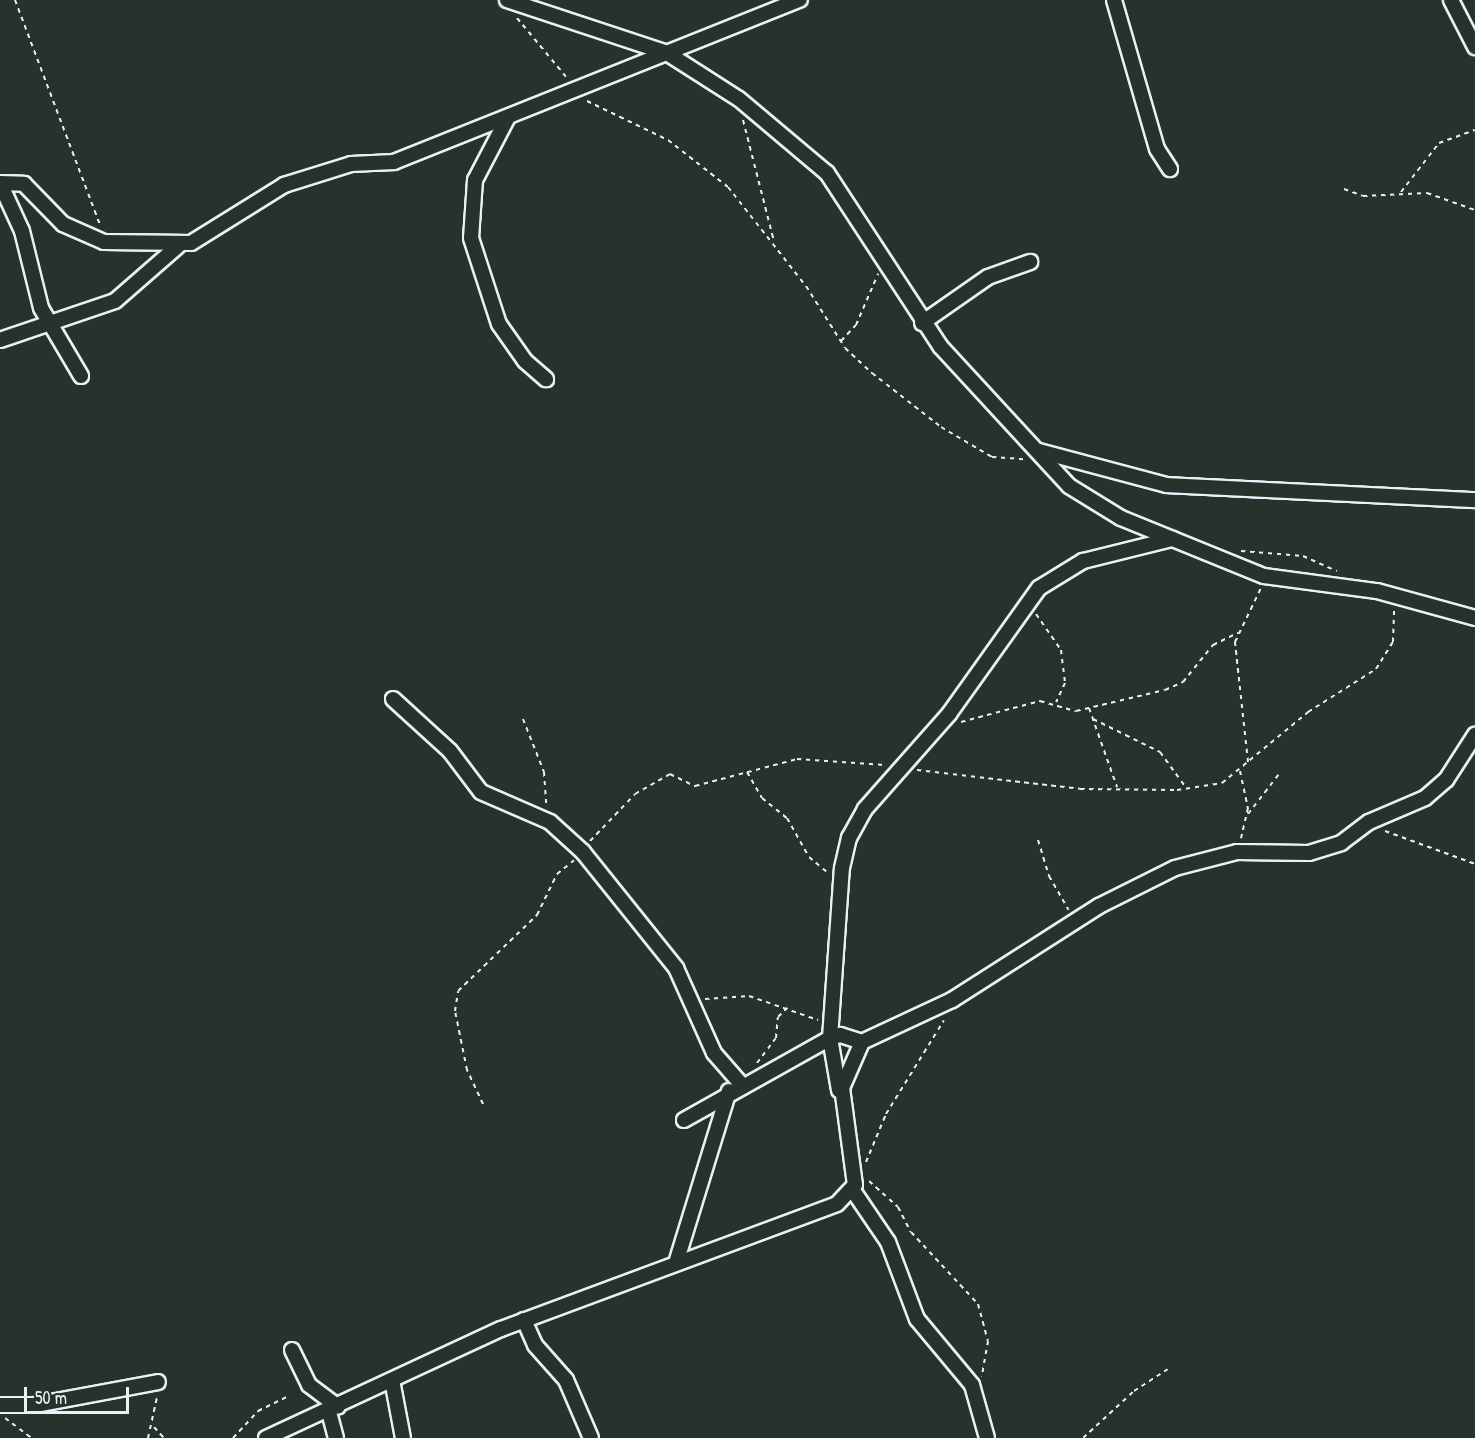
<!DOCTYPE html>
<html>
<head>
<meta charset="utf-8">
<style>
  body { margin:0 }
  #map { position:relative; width:1475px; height:1438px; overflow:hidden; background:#26332d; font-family:"Patrick Hand",sans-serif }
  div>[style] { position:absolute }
  .path>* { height:2px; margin-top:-1px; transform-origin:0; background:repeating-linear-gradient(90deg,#e8f1f8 0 4.5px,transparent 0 9px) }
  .roads { filter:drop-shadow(2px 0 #e8f1f8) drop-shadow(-2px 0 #e8f1f8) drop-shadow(0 2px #e8f1f8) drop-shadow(0 -2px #e8f1f8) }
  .minor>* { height:14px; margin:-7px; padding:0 7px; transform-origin:7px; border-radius:7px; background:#26332d }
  span { translate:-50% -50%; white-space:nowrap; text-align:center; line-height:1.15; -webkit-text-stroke:4.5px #26332d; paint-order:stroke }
  .scale { position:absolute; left:24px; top:1387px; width:105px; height:27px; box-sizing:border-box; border:3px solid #e8f1f8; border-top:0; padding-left:8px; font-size:18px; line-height:21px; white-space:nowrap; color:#e8f1f8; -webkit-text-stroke:4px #26332d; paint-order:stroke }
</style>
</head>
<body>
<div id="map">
  <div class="path">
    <i style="left:15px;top:0;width:241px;rotate:69.3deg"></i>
    <i style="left:517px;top:18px;width:78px;rotate:50.2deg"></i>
    <i style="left:587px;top:101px;width:90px;rotate:25.7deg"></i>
    <i style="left:668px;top:140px;width:76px;rotate:38.1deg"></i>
    <i style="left:728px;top:187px;width:126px;rotate:51.8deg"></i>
    <i style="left:806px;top:286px;width:73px;rotate:57.8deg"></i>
    <i style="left:845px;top:348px;width:37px;rotate:43deg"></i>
    <i style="left:872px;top:373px;width:88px;rotate:38deg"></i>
    <i style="left:941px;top:427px;width:59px;rotate:30.5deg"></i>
    <i style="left:992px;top:457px;width:32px;rotate:4deg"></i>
    <i style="left:743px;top:120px;width:126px;rotate:75.7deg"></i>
    <i style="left:1344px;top:189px;width:20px;rotate:20deg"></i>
    <i style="left:1363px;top:196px;width:64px;rotate:-2.7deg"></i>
    <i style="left:1427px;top:193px;width:51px;rotate:19.5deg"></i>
    <i style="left:1401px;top:192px;width:62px;rotate:-52.2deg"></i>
    <i style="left:1439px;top:143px;width:38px;rotate:-20deg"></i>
    <i style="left:841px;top:341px;width:22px;rotate:-47deg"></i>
    <i style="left:856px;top:325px;width:56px;rotate:-66.7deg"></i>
    <i style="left:1241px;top:551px;width:62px;rotate:4.6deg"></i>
    <i style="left:1303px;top:556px;width:37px;rotate:24deg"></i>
    <i style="left:1036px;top:614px;width:44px;rotate:55.2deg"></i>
    <i style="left:1061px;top:650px;width:33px;rotate:83deg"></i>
    <i style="left:1065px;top:683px;width:21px;rotate:115deg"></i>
    <i style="left:1089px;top:708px;width:84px;rotate:70.5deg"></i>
    <i style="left:523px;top:719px;width:57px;rotate:68.4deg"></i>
    <i style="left:544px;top:772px;width:32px;rotate:86deg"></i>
    <i style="left:1093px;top:719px;width:75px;rotate:26.2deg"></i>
    <i style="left:1160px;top:752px;width:46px;rotate:53.9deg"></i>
    <i style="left:961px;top:722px;width:82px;rotate:-14.9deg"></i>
    <i style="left:1040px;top:701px;width:37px;rotate:16deg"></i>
    <i style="left:1076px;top:711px;width:91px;rotate:-13.3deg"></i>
    <i style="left:1165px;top:690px;width:20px;rotate:-24deg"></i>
    <i style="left:1183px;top:682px;width:48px;rotate:-51deg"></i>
    <i style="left:1213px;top:645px;width:28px;rotate:-26deg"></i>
    <i style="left:1248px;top:762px;width:121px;rotate:-96.2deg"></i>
    <i style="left:1235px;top:642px;width:60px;rotate:-64.3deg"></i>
    <i style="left:917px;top:770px;width:164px;rotate:6.6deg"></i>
    <i style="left:1080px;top:789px;width:97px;rotate:0.6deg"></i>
    <i style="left:1177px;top:790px;width:46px;rotate:-8.8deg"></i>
    <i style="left:1222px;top:783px;width:112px;rotate:-39.5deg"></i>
    <i style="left:1308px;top:712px;width:80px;rotate:-32.3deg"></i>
    <i style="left:1376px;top:669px;width:32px;rotate:-58deg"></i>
    <i style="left:1393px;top:642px;width:31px;rotate:-88deg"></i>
    <i style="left:1240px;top:771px;width:38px;rotate:78deg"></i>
    <i style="left:1248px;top:808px;width:31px;rotate:103deg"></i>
    <i style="left:747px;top:772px;width:30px;rotate:60deg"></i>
    <i style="left:762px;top:798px;width:32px;rotate:39deg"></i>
    <i style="left:787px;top:818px;width:45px;rotate:60.6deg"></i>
    <i style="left:809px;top:857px;width:23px;rotate:40deg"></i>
    <i style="left:1248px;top:814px;width:51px;rotate:-52.2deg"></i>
    <i style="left:1385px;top:831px;width:96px;rotate:20.1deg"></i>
    <i style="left:1038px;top:840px;width:38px;rotate:73deg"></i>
    <i style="left:1049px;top:876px;width:39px;rotate:60deg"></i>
    <i style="left:590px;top:841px;width:65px;rotate:-46.2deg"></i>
    <i style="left:635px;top:794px;width:40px;rotate:-29.7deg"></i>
    <i style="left:670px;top:774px;width:28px;rotate:26deg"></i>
    <i style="left:695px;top:786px;width:106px;rotate:-14.8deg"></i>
    <i style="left:797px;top:759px;width:88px;rotate:3.9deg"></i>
    <i style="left:705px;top:999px;width:44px;rotate:-3.9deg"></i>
    <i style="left:749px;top:996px;width:73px;rotate:19.2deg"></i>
    <i style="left:757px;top:1063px;width:31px;rotate:-53deg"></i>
    <i style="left:776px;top:1038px;width:21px;rotate:-85deg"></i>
    <i style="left:778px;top:1017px;width:13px;rotate:-45deg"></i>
    <i style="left:483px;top:1104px;width:38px;rotate:-115deg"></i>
    <i style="left:467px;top:1070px;width:60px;rotate:-101.5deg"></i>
    <i style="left:455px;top:1011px;width:20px;rotate:-81deg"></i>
    <i style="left:458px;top:991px;width:110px;rotate:-43.9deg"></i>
    <i style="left:537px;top:915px;width:46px;rotate:-64deg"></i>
    <i style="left:557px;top:874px;width:22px;rotate:-39deg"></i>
    <i style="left:866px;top:1162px;width:52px;rotate:-67.4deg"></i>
    <i style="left:886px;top:1114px;width:110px;rotate:-58.3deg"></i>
    <i style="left:869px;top:1181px;width:39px;rotate:42deg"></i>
    <i style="left:898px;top:1207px;width:28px;rotate:63deg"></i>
    <i style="left:911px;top:1232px;width:98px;rotate:47.1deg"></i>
    <i style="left:978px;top:1304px;width:38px;rotate:75deg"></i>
    <i style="left:988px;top:1341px;width:36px;rotate:100deg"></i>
    <i style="left:5px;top:1418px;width:34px;rotate:37deg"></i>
    <i style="left:154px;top:1427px;width:15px;rotate:48deg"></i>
    <i style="left:148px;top:1438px;width:42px;rotate:-77.6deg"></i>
    <i style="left:233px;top:1438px;width:37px;rotate:-47deg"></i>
    <i style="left:258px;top:1411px;width:32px;rotate:-26deg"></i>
    <i style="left:1083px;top:1438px;width:69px;rotate:-42.7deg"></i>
    <i style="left:1134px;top:1391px;width:40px;rotate:-32.9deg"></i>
  </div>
  <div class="roads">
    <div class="minor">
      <i style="left:507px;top:0;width:169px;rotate:18.3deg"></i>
      <i style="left:667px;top:53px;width:85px;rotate:32.6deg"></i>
      <i style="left:739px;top:99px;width:115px;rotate:40.1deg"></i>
      <i style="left:827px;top:173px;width:207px;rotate:56.8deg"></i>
      <i style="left:940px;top:346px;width:190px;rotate:47.3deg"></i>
      <i style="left:1069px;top:486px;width:61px;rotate:31.6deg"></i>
      <i style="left:1121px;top:518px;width:154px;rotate:22.1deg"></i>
      <i style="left:1264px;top:576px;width:114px;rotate:7.6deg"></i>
      <i style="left:1377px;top:591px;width:102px;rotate:15.4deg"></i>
      <i style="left:1114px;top:0;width:155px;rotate:73.9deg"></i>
      <i style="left:1157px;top:149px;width:24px;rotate:57deg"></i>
      <i style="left:1451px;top:0;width:53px;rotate:62.9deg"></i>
      <i style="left:508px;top:117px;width:71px;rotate:117.6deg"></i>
      <i style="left:475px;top:180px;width:58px;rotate:93.9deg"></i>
      <i style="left:471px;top:238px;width:90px;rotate:72deg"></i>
      <i style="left:499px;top:324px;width:45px;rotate:54.9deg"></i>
      <i style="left:525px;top:361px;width:28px;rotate:41deg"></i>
      <i style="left:0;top:183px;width:24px;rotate:2deg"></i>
      <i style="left:24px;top:184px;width:56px;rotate:45.7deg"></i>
      <i style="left:63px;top:224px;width:45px;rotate:23.7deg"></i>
      <i style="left:104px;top:242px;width:87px;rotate:0.7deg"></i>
      <i style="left:191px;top:243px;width:110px;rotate:-31.9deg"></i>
      <i style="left:284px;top:185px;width:70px;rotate:-17.4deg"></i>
      <i style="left:351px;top:164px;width:43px;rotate:-2.7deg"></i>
      <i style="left:394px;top:162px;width:437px;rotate:-21.8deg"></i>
      <i style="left:0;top:183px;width:53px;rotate:65.4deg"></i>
      <i style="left:22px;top:231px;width:79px;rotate:76.1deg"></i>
      <i style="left:41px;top:308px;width:79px;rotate:59.5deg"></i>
      <i style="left:922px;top:323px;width:80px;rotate:-34.9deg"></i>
      <i style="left:988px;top:277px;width:45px;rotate:-19.7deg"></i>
      <i style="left:0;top:340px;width:121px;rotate:-18.7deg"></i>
      <i style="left:115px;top:301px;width:84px;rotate:-41.1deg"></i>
      <i style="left:1039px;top:451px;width:132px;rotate:14.9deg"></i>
      <i style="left:1167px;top:485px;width:308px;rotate:2.8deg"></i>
      <i style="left:393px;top:699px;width:77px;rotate:42.4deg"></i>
      <i style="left:450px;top:751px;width:51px;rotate:52.9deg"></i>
      <i style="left:481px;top:792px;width:75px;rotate:23.5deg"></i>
      <i style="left:550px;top:822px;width:45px;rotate:42.3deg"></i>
      <i style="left:583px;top:852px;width:149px;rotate:51.3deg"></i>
      <i style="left:676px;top:968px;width:93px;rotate:65.9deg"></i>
      <i style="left:714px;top:1053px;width:41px;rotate:48.9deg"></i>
      <i style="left:862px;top:1042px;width:23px;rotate:-162deg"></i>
      <i style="left:840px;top:1035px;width:10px;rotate:163deg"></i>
      <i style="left:830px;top:1038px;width:170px;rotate:-86deg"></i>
      <i style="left:842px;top:868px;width:31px;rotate:-77deg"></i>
      <i style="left:849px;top:838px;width:33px;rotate:-61deg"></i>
      <i style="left:865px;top:809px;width:127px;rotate:-48.5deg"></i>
      <i style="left:949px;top:714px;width:155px;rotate:-54.5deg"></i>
      <i style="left:1039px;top:588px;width:52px;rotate:-31.5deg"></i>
      <i style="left:1083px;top:561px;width:92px;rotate:-13.9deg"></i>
      <i style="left:684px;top:1120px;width:167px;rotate:-29.3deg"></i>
      <i style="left:830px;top:1038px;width:53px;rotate:80.2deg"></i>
      <i style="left:854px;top:1192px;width:60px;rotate:55.8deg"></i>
      <i style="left:888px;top:1242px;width:82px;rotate:69.4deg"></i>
      <i style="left:917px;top:1319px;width:86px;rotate:50.2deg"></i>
      <i style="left:972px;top:1385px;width:55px;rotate:74.2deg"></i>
      <i style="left:676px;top:1263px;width:180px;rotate:-72.9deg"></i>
      <i style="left:524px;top:1320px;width:27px;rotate:66deg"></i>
      <i style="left:535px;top:1345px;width:47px;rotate:48.5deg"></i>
      <i style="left:566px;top:1380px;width:63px;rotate:66.7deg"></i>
      <i style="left:292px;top:1350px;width:39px;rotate:64deg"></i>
      <i style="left:309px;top:1385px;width:36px;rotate:37deg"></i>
      <i style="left:392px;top:1380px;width:59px;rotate:79.3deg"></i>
      <i style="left:0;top:1405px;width:35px"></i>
      <i style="left:35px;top:1405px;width:125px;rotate:-10.6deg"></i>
      <i style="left:329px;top:1412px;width:27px;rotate:75deg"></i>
      <i style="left:266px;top:1438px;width:259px;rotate:-24.9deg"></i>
      <i style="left:501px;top:1329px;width:358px;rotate:-20.4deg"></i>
      <i style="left:837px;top:1204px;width:26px;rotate:-47deg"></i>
      <i style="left:855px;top:1185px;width:98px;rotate:-97.6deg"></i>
      <i style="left:842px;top:1088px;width:50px;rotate:-66.5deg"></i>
      <i style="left:862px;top:1042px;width:99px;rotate:-25deg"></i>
      <i style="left:952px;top:1000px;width:174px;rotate:-32.6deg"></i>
      <i style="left:1099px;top:906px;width:85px;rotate:-26.6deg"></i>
      <i style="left:1175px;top:868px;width:64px;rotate:-14.5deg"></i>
      <i style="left:1237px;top:852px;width:72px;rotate:0.8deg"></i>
      <i style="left:1309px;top:853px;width:34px;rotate:-17deg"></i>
      <i style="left:1341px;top:843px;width:35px;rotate:-37deg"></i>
      <i style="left:1369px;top:822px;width:61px;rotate:-23.2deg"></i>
      <i style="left:1425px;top:798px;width:28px;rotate:-41deg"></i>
      <i style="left:1446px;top:780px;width:54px;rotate:-57.2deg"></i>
    </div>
  </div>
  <div class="scale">50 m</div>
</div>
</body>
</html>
